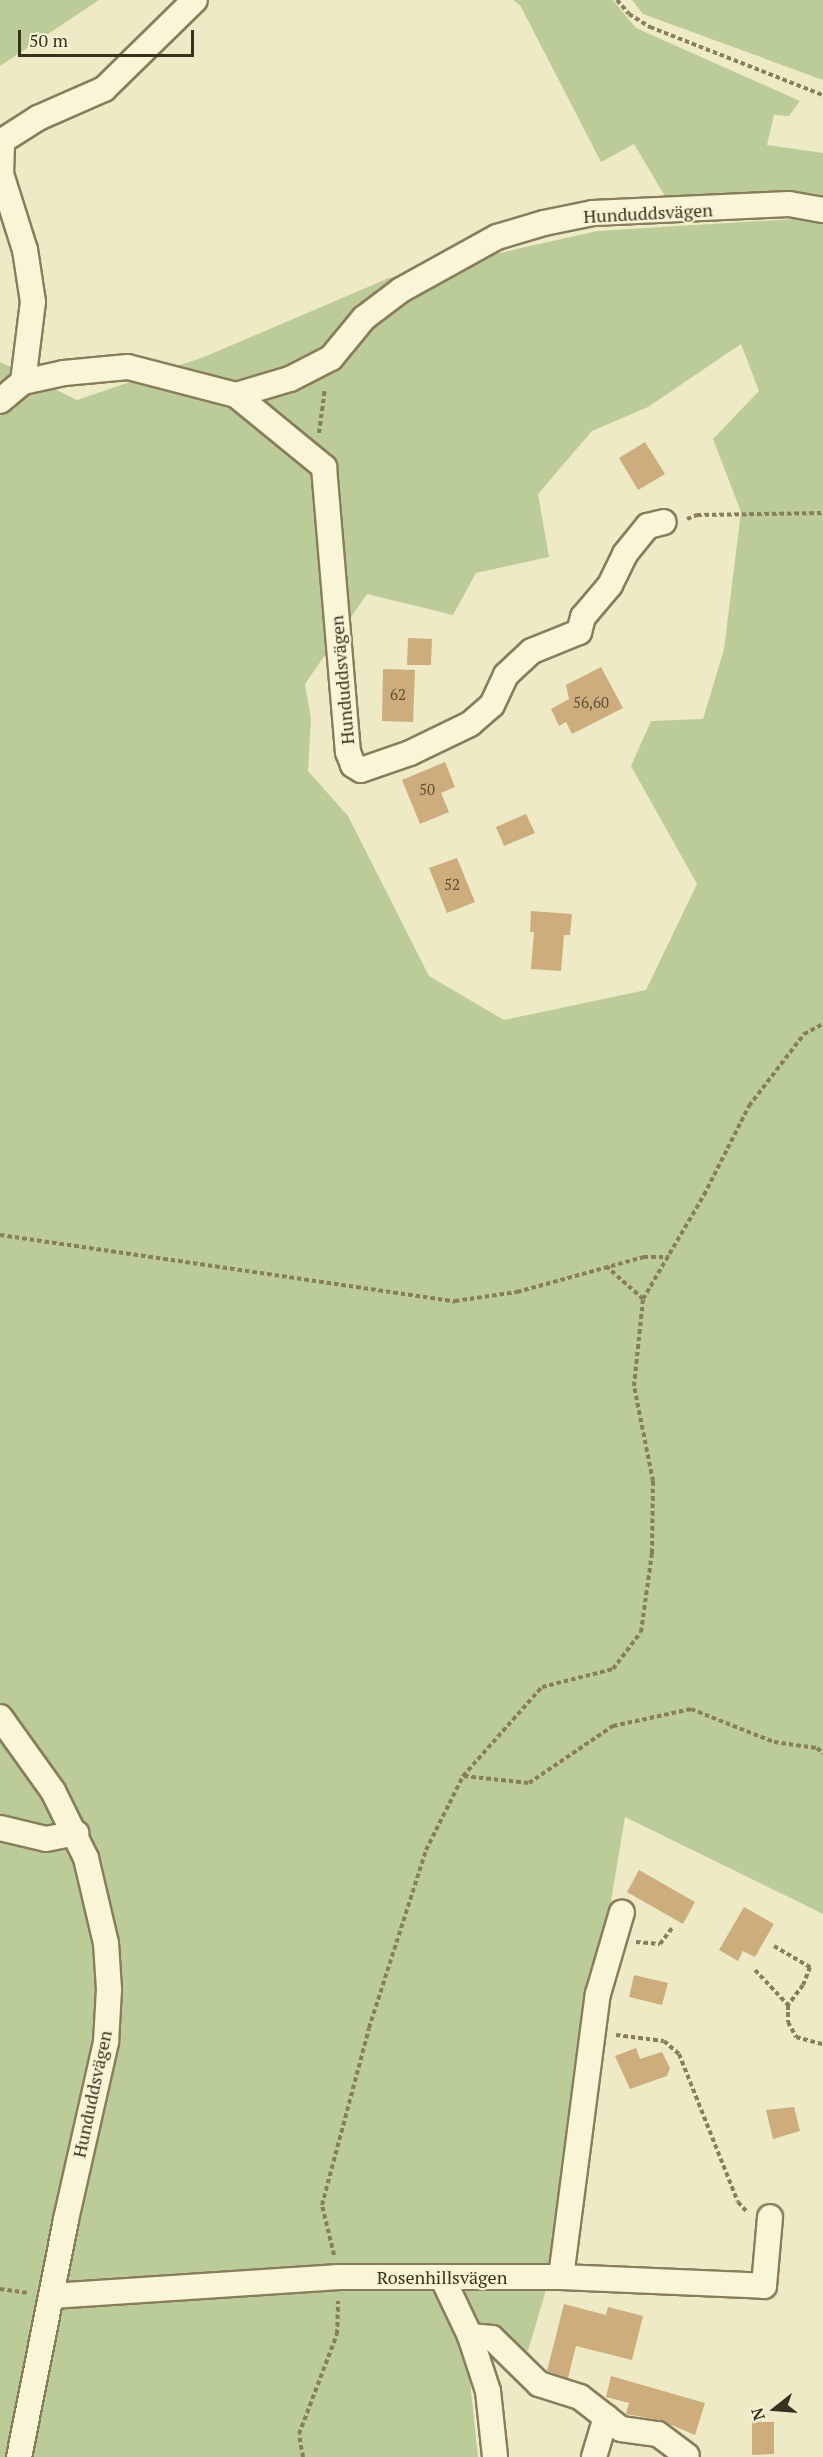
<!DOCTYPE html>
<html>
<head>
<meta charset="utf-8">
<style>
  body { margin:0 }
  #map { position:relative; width:823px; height:2457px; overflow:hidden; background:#eeeac5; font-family:"PT Serif",serif }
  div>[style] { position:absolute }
  .green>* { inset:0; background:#bc9 }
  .building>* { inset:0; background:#ccad7b }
  .path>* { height:4px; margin-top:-2px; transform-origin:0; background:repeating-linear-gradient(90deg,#897d5b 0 4.5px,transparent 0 7.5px) }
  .roads { filter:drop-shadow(2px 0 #897d5b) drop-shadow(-2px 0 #897d5b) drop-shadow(0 2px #897d5b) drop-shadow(0 -2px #897d5b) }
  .minor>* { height:24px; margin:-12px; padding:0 12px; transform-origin:12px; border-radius:12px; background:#f9f6d8 }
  span { translate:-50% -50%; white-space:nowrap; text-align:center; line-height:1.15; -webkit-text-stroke:4.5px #f5f3d4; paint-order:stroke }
  .number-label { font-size:15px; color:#5e5036 }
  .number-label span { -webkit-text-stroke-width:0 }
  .street-label { font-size:18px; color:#39311f }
  .north { position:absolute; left:745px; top:2379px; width:60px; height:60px; -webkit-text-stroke:4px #f5f3d4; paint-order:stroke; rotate:253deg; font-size:16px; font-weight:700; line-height:24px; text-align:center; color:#39311f }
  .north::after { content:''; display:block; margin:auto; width:21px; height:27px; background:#39311f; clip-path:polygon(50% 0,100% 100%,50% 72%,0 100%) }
  .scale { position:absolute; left:18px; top:30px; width:176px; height:27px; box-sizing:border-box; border:3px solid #39311f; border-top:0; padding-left:8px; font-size:18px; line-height:21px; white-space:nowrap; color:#39311f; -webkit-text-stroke:4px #f5f3d4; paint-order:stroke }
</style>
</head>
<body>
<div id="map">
  <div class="green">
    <i style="clip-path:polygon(0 0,99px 0,0 66px)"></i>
    <i style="clip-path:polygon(513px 0,613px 0,636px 28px,800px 101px,789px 116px,774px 115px,767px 145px,823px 153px,823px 198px,808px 194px,666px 198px,634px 144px,601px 162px,520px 5px)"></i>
    <i style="clip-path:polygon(632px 0,823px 0,823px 80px,643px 14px)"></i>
    <i style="clip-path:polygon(evenodd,809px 218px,823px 222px,823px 1914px,625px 1817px,550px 2266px,539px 2266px,546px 2290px,528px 2351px,465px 2335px,478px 2457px,0 2457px,0 362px,77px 400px,204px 357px,389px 278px,597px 231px,809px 218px,741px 344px,759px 391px,713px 439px,741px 512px,724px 649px,703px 719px,651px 721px,631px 766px,697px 884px,646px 990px,504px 1020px,429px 976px,348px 816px,308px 771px,311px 719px,305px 684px,367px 594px,453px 615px,476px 573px,549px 557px,538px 494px,592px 431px,648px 407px,741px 344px)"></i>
  </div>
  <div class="building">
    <i style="clip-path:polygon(645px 442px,665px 474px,638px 490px,619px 458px)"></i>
    <i style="clip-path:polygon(408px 638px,432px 639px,431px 665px,407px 665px)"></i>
    <i style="clip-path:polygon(601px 667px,623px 708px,572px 734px,566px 722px,559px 726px,551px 709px,569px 699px,566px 685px)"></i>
    <i style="clip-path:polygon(383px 669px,415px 670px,413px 722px,382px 721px)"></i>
    <i style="clip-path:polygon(445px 762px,455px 787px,441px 793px,449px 812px,420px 824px,402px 780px)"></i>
    <i style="clip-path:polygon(526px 814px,535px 833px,504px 846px,496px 827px)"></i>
    <i style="clip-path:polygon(457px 858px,475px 902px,447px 913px,429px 868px)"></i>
    <i style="clip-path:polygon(531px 911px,572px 914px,570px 935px,564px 935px,561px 971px,531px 969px,534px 932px,530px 932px)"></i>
    <i style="clip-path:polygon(639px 1870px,695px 1902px,683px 1924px,627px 1892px)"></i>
    <i style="clip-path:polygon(744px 1907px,774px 1924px,755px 1957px,743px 1951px,738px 1961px,719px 1950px)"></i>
    <i style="clip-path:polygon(634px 1975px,668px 1983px,662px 2005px,629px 1997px)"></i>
    <i style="clip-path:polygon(636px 2048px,640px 2059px,662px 2052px,670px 2068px,667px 2076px,630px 2089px,615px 2056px)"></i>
    <i style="clip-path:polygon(794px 2107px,800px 2131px,773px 2139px,766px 2110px)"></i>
    <i style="clip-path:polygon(564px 2304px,606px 2315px,608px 2307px,643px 2316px,632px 2360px,576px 2346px,568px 2378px,547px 2371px)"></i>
    <i style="clip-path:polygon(611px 2376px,705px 2403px,695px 2435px,660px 2420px,626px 2414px,629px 2403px,606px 2397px)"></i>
    <i style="clip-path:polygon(752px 2422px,774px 2422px,774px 2454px,752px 2455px)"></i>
  </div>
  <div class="path">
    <i style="left:617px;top:0;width:18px;rotate:49deg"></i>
    <i style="left:629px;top:14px;width:25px;rotate:32deg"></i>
    <i style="left:650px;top:27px;width:186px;rotate:21.5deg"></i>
    <i style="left:319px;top:433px;width:45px;rotate:-82.4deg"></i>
    <i style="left:687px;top:519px;width:11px;rotate:-22deg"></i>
    <i style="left:697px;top:515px;width:126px;rotate:-0.9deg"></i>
    <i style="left:0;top:1235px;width:460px;rotate:8.3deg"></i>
    <i style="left:455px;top:1301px;width:63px;rotate:-8.3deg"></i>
    <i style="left:517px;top:1292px;width:132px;rotate:-15.4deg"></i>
    <i style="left:644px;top:1257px;width:25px"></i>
    <i style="left:606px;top:1266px;width:50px;rotate:41.7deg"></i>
    <i style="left:464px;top:1776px;width:65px;rotate:6.1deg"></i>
    <i style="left:529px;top:1783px;width:102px;rotate:-34.2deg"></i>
    <i style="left:613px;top:1726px;width:80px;rotate:-12.3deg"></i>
    <i style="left:691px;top:1709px;width:89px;rotate:21.7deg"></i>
    <i style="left:774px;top:1742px;width:43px;rotate:7.9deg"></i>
    <i style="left:817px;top:1748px;width:8px;rotate:40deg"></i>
    <i style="left:636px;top:1942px;width:24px;rotate:5deg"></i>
    <i style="left:660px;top:1944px;width:20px;rotate:-53deg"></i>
    <i style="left:774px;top:1946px;width:42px;rotate:30.3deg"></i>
    <i style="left:810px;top:1967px;width:19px;rotate:111deg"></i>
    <i style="left:803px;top:1985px;width:25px;rotate:127deg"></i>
    <i style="left:788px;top:2005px;width:17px;rotate:90deg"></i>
    <i style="left:788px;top:2022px;width:17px;rotate:62deg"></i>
    <i style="left:796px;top:2037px;width:28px;rotate:15deg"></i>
    <i style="left:755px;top:1970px;width:48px;rotate:46.7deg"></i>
    <i style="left:616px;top:2035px;width:48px;rotate:7.1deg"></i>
    <i style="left:664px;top:2041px;width:20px;rotate:41deg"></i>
    <i style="left:679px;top:2054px;width:159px;rotate:68.3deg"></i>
    <i style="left:738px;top:2202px;width:13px;rotate:48deg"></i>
    <i style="left:334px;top:2255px;width:51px;rotate:-103.5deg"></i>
    <i style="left:322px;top:2205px;width:183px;rotate:-75.1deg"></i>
    <i style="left:369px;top:2028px;width:187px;rotate:-72.2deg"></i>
    <i style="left:426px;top:1850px;width:83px;rotate:-63.4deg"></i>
    <i style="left:463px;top:1776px;width:119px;rotate:-48.4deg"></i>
    <i style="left:542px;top:1687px;width:73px;rotate:-14.2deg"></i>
    <i style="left:613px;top:1669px;width:46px;rotate:-52.9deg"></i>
    <i style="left:641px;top:1632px;width:80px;rotate:-82.1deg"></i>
    <i style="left:652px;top:1553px;width:72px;rotate:-89.2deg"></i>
    <i style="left:653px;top:1481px;width:97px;rotate:-101.3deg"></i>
    <i style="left:634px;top:1386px;width:87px;rotate:-84.1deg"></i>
    <i style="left:643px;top:1299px;width:121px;rotate:-59.6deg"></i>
    <i style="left:704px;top:1195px;width:100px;rotate:-63.2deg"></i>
    <i style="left:749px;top:1106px;width:91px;rotate:-52.6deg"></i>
    <i style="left:804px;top:1034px;width:21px;rotate:-28deg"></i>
    <i style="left:0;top:2289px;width:27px;rotate:8deg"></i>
    <i style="left:303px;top:2457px;width:23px;rotate:-100deg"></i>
    <i style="left:299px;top:2434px;width:107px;rotate:-69.2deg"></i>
    <i style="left:337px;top:2334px;width:33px;rotate:-88deg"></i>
  </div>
  <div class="roads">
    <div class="minor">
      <i style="left:23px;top:382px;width:81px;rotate:-82.9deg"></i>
      <i style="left:33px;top:302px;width:53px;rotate:-98.7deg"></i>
      <i style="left:25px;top:250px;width:80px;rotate:-107.5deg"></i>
      <i style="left:1px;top:174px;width:33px;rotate:-88deg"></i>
      <i style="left:2px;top:141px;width:43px;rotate:-32.6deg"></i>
      <i style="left:38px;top:118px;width:72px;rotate:-23.7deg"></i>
      <i style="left:104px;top:89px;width:127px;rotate:-44.4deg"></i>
      <i style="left:236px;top:395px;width:114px;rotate:39.3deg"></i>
      <i style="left:324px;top:467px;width:286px;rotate:85.2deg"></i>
      <i style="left:348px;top:752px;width:14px;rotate:69deg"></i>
      <i style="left:353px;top:765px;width:9px;rotate:32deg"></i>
      <i style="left:361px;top:770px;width:52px;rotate:-19.1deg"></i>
      <i style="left:410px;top:753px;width:67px;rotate:-25.8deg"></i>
      <i style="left:470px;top:724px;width:29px;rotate:-41deg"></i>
      <i style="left:492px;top:705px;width:33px;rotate:-65deg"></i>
      <i style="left:506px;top:675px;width:35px;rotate:-43deg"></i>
      <i style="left:532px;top:651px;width:51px;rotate:-22deg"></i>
      <i style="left:579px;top:632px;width:16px;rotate:-75deg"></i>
      <i style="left:583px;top:617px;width:42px;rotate:-49.8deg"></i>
      <i style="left:610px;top:585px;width:34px;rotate:-64deg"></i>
      <i style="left:625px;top:554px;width:36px;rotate:-51deg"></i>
      <i style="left:648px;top:526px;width:16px;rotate:-14deg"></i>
      <i style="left:0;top:401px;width:30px;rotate:-40deg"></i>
      <i style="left:23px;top:382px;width:42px;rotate:-12.4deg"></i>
      <i style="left:64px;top:373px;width:64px;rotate:-5.4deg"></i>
      <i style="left:128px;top:367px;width:112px;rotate:14.5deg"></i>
      <i style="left:236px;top:395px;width:56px;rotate:-16.5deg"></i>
      <i style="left:290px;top:379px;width:46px;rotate:-27.1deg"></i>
      <i style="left:331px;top:358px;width:52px;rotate:-50.5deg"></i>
      <i style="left:364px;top:318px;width:46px;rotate:-37.1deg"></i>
      <i style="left:401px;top:290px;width:110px;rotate:-28.9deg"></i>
      <i style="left:497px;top:237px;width:49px;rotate:-16.6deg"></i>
      <i style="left:544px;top:223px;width:50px;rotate:-11.5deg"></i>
      <i style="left:593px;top:213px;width:196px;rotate:-2.6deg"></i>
      <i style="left:789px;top:204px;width:35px;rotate:10deg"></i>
      <i style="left:0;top:1717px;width:91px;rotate:54.4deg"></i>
      <i style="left:53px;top:1791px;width:75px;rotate:63.8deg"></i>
      <i style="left:86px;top:1858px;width:87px;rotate:76.8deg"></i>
      <i style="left:106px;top:1943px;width:46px;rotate:86.3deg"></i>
      <i style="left:109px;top:1989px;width:53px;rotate:93.2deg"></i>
      <i style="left:106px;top:2042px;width:182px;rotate:102.7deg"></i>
      <i style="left:66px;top:2220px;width:242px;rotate:101.2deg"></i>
      <i style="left:0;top:1828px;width:47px;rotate:13.4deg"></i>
      <i style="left:46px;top:1839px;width:31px;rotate:-11deg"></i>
      <i style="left:442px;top:2277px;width:65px;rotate:64.6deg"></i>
      <i style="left:470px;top:2336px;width:58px;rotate:71.9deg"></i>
      <i style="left:488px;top:2391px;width:66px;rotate:83.9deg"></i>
      <i style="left:561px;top:2277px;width:285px;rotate:-82.6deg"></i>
      <i style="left:598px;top:1994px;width:85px;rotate:-73.7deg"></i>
      <i style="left:52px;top:2296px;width:288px;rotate:-3.8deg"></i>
      <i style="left:339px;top:2277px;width:222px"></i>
      <i style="left:561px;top:2277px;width:203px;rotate:2.5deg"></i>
      <i style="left:764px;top:2286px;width:69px;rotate:-85deg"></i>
      <i style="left:470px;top:2336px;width:22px;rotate:5deg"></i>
      <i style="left:492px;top:2338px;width:66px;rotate:44.4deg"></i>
      <i style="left:539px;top:2384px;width:43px;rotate:17.6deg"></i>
      <i style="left:580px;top:2397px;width:33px;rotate:38deg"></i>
      <i style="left:606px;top:2417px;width:42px;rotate:106.7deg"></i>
      <i style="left:606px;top:2417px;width:19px;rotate:39deg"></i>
      <i style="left:621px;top:2429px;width:37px;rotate:8deg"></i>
      <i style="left:658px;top:2434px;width:36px;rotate:37deg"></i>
    </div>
  </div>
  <div class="number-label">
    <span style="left:398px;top:695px">62</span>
    <span style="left:591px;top:703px">56,60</span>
    <span style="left:427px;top:790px">50</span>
    <span style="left:452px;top:885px">52</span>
  </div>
  <div class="street-label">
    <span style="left:648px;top:213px;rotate:-3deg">Hunduddsvägen</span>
    <span style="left:342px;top:680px;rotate:-95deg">Hunduddsvägen</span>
    <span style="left:92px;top:2094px;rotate:-78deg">Hunduddsvägen</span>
    <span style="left:442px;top:2277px">Rosenhillsvägen</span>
  </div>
  <div class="north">N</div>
  <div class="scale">50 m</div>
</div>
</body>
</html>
